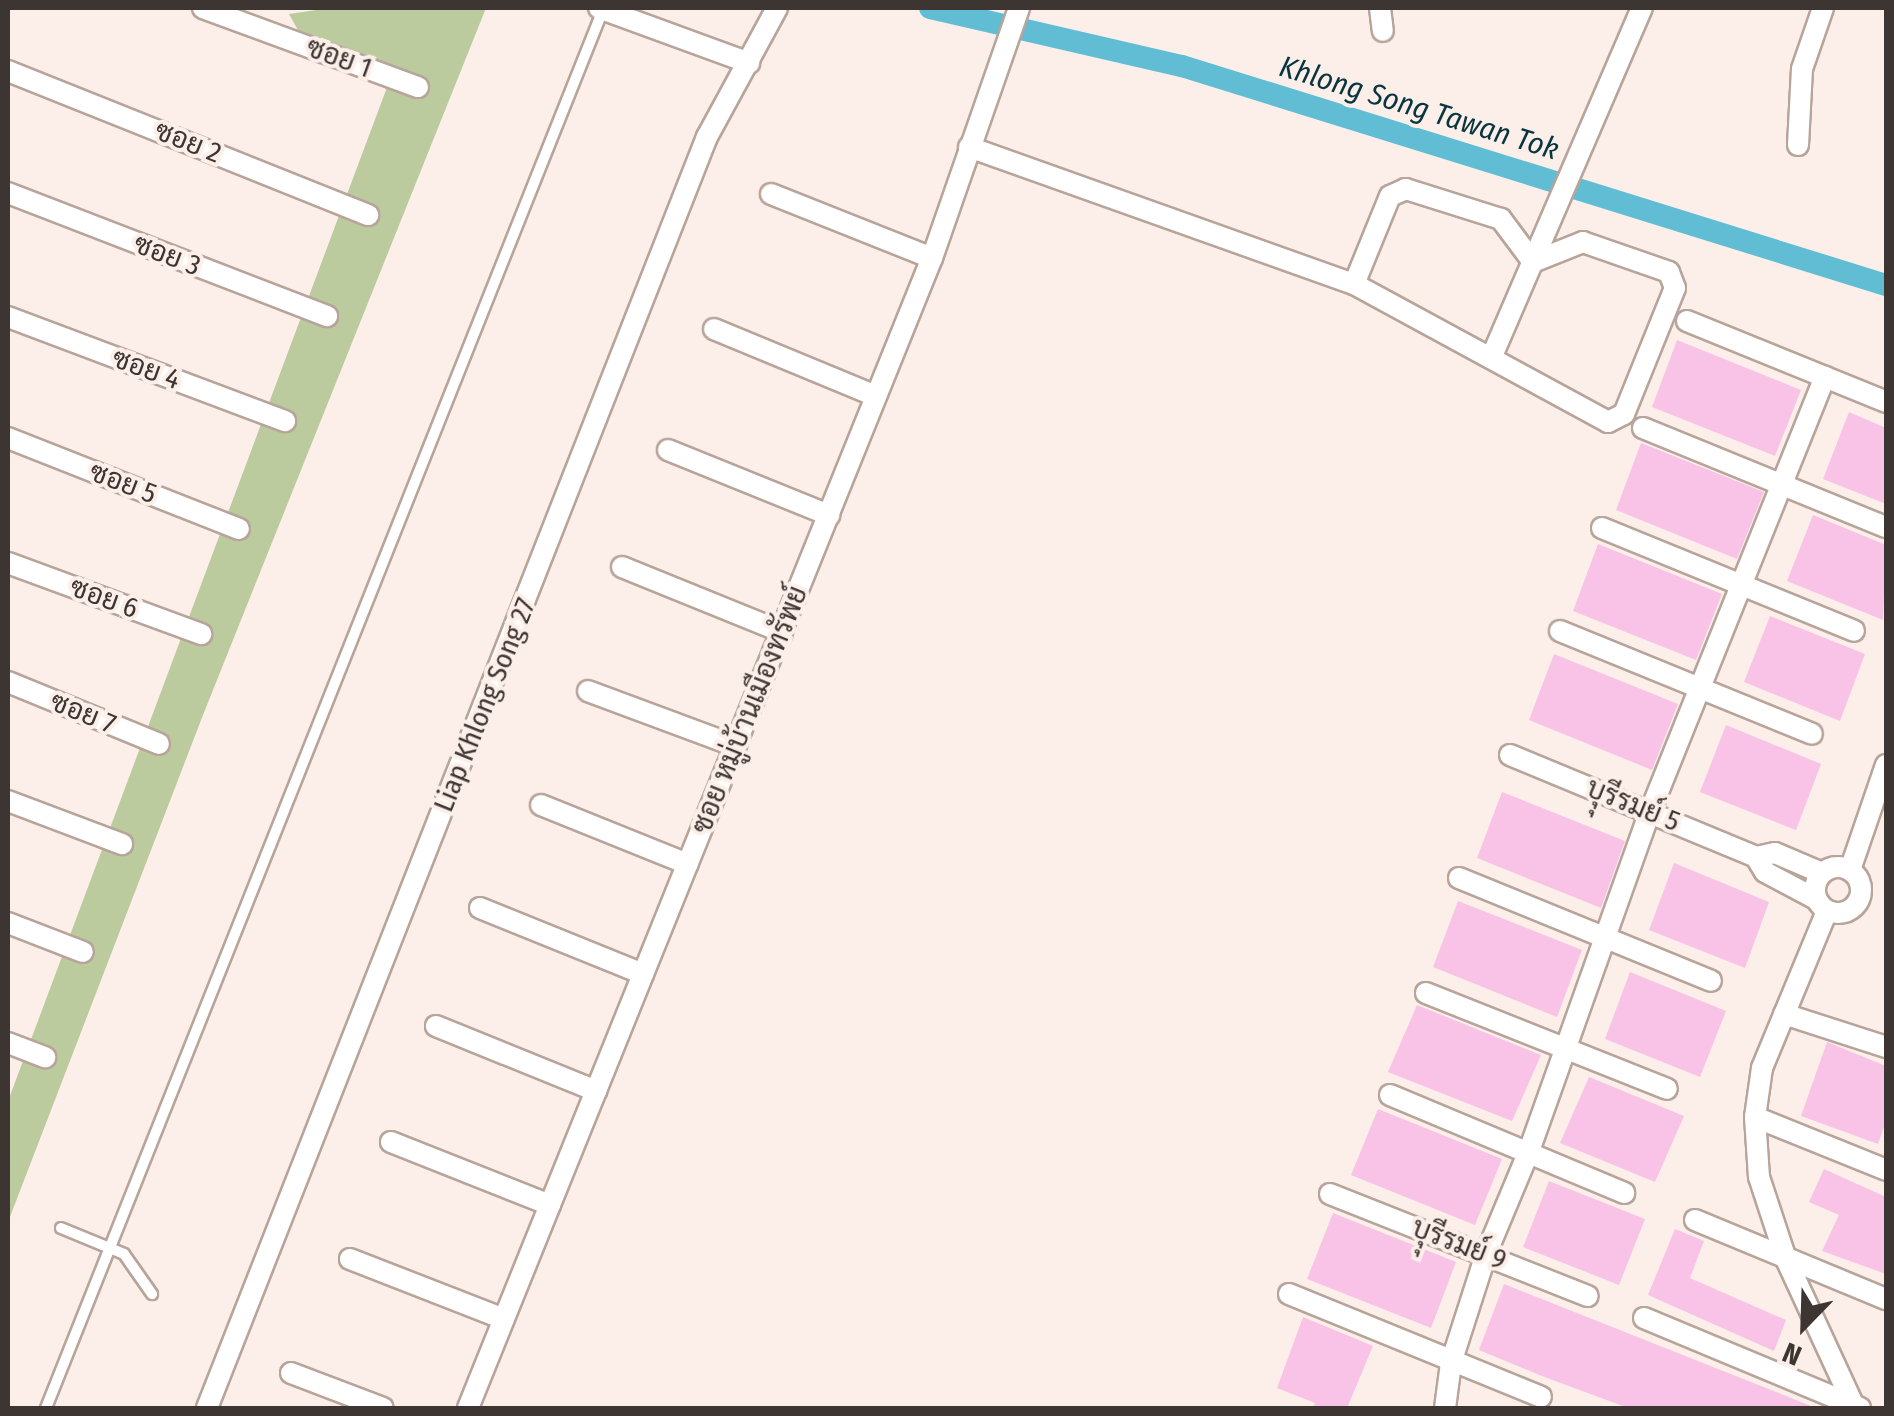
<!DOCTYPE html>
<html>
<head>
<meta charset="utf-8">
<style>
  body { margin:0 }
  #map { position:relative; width:1894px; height:1416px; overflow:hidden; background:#fcefe9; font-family:"Fira Sans Condensed",Sarabun,sans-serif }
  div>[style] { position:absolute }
  .green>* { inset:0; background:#bbcb9d }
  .canal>* { height:22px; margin:-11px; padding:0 11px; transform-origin:11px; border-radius:11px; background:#60bdd4 }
  .building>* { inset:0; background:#f8c3e6 }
  .roads { filter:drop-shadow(2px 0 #b7a49a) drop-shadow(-2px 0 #b7a49a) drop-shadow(0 2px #b7a49a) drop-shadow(0 -2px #b7a49a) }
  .lane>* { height:10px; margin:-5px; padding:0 5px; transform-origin:5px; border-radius:5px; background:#fff }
  .street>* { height:20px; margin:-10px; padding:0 10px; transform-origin:10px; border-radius:10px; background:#fff }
  .street>.ring { margin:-10px; padding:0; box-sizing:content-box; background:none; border:20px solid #fff; border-radius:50% }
  span { translate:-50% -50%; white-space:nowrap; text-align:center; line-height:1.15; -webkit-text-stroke:8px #fcefe9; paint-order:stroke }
  .street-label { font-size:28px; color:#3d3531 }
  .water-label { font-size:30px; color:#08353f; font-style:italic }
  .frame { position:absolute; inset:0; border:10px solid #3d3531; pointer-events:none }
  .north { position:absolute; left:1754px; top:1276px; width:100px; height:100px; -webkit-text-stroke:8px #fcefe9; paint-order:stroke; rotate:203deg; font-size:28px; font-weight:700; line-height:40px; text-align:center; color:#3d3531 }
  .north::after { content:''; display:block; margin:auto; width:35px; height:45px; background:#3d3531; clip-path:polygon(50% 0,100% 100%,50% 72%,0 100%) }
</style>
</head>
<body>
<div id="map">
  <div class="green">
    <i style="clip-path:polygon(330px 8px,486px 8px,203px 715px,8px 1222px,8px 1101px,386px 90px,378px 72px,299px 32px,289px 14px)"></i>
  </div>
  <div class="canal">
    <i style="left:930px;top:8px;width:259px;rotate:13deg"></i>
    <i style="left:1182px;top:66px;width:737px;rotate:17.28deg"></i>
  </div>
  <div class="building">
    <i style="clip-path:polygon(1677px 340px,1801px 390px,1775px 456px,1652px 407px)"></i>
    <i style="clip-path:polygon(1849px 412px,1886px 428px,1886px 504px,1823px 479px)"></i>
    <i style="clip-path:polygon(1641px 443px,1764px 492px,1737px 559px,1616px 510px)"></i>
    <i style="clip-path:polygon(1813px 515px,1886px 545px,1883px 620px,1787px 581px)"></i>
    <i style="clip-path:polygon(1598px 544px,1722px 594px,1696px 660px,1573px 611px)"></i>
    <i style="clip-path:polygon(1770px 616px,1865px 654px,1840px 721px,1744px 682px)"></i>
    <i style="clip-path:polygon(1554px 654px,1678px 704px,1652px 770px,1529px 720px)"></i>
    <i style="clip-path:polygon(1726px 725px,1821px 764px,1796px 830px,1700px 792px)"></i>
    <i style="clip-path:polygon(1502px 792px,1625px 841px,1601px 908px,1477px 858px)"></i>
    <i style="clip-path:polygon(1674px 863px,1769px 902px,1745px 968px,1649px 930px)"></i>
    <i style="clip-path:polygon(1458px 901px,1582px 950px,1557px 1017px,1433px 967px)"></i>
    <i style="clip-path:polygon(1630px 972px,1726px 1011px,1700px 1077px,1605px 1039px)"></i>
    <i style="clip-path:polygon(1417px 1005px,1541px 1055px,1512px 1121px,1388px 1072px)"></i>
    <i style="clip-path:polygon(1827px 1042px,1886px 1066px,1886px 1121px,1878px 1144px,1801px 1116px)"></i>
    <i style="clip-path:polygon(1589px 1077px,1684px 1116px,1655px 1182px,1560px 1143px)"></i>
    <i style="clip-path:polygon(1378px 1109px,1502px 1159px,1475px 1225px,1351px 1175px)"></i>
    <i style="clip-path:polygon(1824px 1169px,1886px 1197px,1886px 1274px,1822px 1251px,1839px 1215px,1809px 1202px)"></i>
    <i style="clip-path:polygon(1549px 1181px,1645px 1219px,1619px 1285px,1523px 1247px)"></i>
    <i style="clip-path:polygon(1333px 1213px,1456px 1262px,1431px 1328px,1307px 1279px)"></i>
    <i style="clip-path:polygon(1675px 1229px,1704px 1241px,1690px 1278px,1786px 1320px,1774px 1351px,1648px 1295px)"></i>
    <i style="clip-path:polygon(1504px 1284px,1761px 1386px,1816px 1408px,1628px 1408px,1542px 1376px,1479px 1350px)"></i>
    <i style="clip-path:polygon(1303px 1317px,1373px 1346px,1347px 1408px,1313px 1408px,1315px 1403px,1277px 1388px)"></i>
  </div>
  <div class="roads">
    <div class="lane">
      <i style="left:61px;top:1228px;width:68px;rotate:22.4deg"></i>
      <i style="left:124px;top:1254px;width:49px;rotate:55deg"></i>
      <i style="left:46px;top:1408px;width:1505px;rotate:-68.28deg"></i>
    </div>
    <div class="street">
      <i style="left:203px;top:8px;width:229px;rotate:20.2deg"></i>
      <i style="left:599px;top:8px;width:160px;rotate:20.1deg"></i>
      <i style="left:1380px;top:8px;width:23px;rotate:83deg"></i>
      <i style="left:8px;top:71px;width:388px;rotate:21.8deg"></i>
      <i style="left:1798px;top:145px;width:76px;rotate:-87deg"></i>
      <i style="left:1802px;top:69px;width:65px;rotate:-71deg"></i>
      <i style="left:969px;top:147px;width:409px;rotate:19.6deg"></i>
      <i style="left:1354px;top:284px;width:289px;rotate:28.5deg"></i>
      <i style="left:1608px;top:422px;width:18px;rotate:-27deg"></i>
      <i style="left:1624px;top:414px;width:136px;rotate:-68deg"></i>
      <i style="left:1675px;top:288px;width:17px;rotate:-111deg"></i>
      <i style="left:1669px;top:272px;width:91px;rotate:-160.8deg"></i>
      <i style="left:1583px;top:242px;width:54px;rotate:158.2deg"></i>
      <i style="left:1533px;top:262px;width:54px;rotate:-126.7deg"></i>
      <i style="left:1501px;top:219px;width:100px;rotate:-162.5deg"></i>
      <i style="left:1406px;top:189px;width:17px;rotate:156deg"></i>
      <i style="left:1390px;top:196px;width:95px;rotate:112.2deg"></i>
      <i style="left:8px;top:193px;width:342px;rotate:21.1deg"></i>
      <i style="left:771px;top:194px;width:173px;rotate:21.7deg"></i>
      <i style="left:8px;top:317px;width:296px;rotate:20.6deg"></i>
      <i style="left:1687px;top:321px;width:215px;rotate:22.1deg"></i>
      <i style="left:714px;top:329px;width:175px;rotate:22.5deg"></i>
      <i style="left:1492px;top:356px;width:379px;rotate:-66.7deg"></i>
      <i style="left:1643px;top:428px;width:262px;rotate:22.2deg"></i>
      <i style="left:8px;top:438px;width:248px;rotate:21.5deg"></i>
      <i style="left:668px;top:450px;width:174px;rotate:22deg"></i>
      <i style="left:1602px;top:528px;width:272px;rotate:22.2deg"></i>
      <i style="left:8px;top:563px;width:206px;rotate:20.2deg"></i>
      <i style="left:622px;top:567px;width:173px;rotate:22.1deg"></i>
      <i style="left:1560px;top:631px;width:272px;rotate:22.2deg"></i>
      <i style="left:8px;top:682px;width:163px;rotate:22.3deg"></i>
      <i style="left:588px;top:691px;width:158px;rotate:20.4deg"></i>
      <i style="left:1510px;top:755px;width:266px;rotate:22.5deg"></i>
      <i style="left:1756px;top:857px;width:19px;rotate:-12deg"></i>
      <i style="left:1775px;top:853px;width:51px;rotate:23.1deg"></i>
      <i style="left:8px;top:801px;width:122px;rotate:20.7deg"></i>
      <i style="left:541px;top:805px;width:158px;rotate:21.9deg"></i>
      <i style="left:1756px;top:857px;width:17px;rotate:59deg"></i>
      <i style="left:1765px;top:872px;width:58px;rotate:27.9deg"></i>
      <i class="ring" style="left:1815px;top:867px;width:26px;height:26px"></i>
      <i style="left:1850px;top:870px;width:111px;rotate:-71.1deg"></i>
      <i style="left:1459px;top:878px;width:272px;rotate:22.2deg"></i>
      <i style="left:480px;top:908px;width:176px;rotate:22deg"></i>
      <i style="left:1827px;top:911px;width:170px;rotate:112.5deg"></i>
      <i style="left:1762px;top:1068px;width:49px;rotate:98.1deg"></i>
      <i style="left:1755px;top:1117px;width:60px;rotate:86.2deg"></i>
      <i style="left:1759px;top:1177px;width:86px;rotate:71.8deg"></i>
      <i style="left:1786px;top:1259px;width:164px;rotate:65.2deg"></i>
      <i style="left:8px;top:923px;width:80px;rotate:21.1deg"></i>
      <i style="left:1426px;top:993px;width:259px;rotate:21.7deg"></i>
      <i style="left:1784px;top:1014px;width:107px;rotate:17.9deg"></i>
      <i style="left:436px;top:1026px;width:173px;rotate:22.1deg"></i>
      <i style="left:8px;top:1043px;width:40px;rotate:21deg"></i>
      <i style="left:1390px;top:1095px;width:254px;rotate:22.7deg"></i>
      <i style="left:1755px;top:1117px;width:141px;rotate:22deg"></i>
      <i style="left:391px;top:1142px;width:171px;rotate:21.6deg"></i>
      <i style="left:1330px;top:1194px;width:277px;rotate:21.6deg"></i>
      <i style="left:1695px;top:1220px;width:207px;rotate:22.5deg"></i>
      <i style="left:350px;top:1259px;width:165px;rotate:21.3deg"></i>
      <i style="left:1289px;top:1294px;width:272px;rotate:22.2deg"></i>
      <i style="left:1644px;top:1318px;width:234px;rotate:22.6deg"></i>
      <i style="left:291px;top:1373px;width:98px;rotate:20.8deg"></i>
      <i style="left:207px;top:1408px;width:1366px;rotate:-68.53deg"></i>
      <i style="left:707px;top:137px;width:147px;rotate:-61.5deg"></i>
      <i style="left:468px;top:1408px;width:1240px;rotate:-68.03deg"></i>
      <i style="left:932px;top:258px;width:265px;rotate:-70.8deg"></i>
      <i style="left:1445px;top:1408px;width:45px;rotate:-82.4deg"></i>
      <i style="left:1451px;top:1363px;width:114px;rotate:-72.2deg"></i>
      <i style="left:1486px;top:1254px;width:112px;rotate:-67.3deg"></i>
      <i style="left:1529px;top:1151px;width:360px;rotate:-70.4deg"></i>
      <i style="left:1650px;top:812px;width:469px;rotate:-68.1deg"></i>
    </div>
  </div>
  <div class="street-label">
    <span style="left:339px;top:58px;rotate:20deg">ซอย 1</span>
    <span style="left:188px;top:142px;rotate:22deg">ซอย 2</span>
    <span style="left:167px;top:255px;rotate:21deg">ซอย 3</span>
    <span style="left:146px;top:369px;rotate:20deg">ซอย 4</span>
    <span style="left:123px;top:483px;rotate:21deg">ซอย 5</span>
    <span style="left:104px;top:598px;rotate:20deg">ซอย 6</span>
    <span style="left:485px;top:705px;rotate:-68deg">Liap Khlong Song 27</span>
    <span style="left:750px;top:710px;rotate:-68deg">ซอย หมู่บ้านเมืองทรัพย์</span>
    <span style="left:83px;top:713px;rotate:22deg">ซอย 7</span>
    <span style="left:1633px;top:805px;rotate:22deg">บุุรีรมย์ 5</span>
    <span style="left:1459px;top:1244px;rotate:21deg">บุุรีรมย์ 9</span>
  </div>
  <div class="water-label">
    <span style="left:1419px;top:108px;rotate:17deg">Khlong Song Tawan Tok</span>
  </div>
  <div class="frame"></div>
  <div class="north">N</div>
</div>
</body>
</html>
